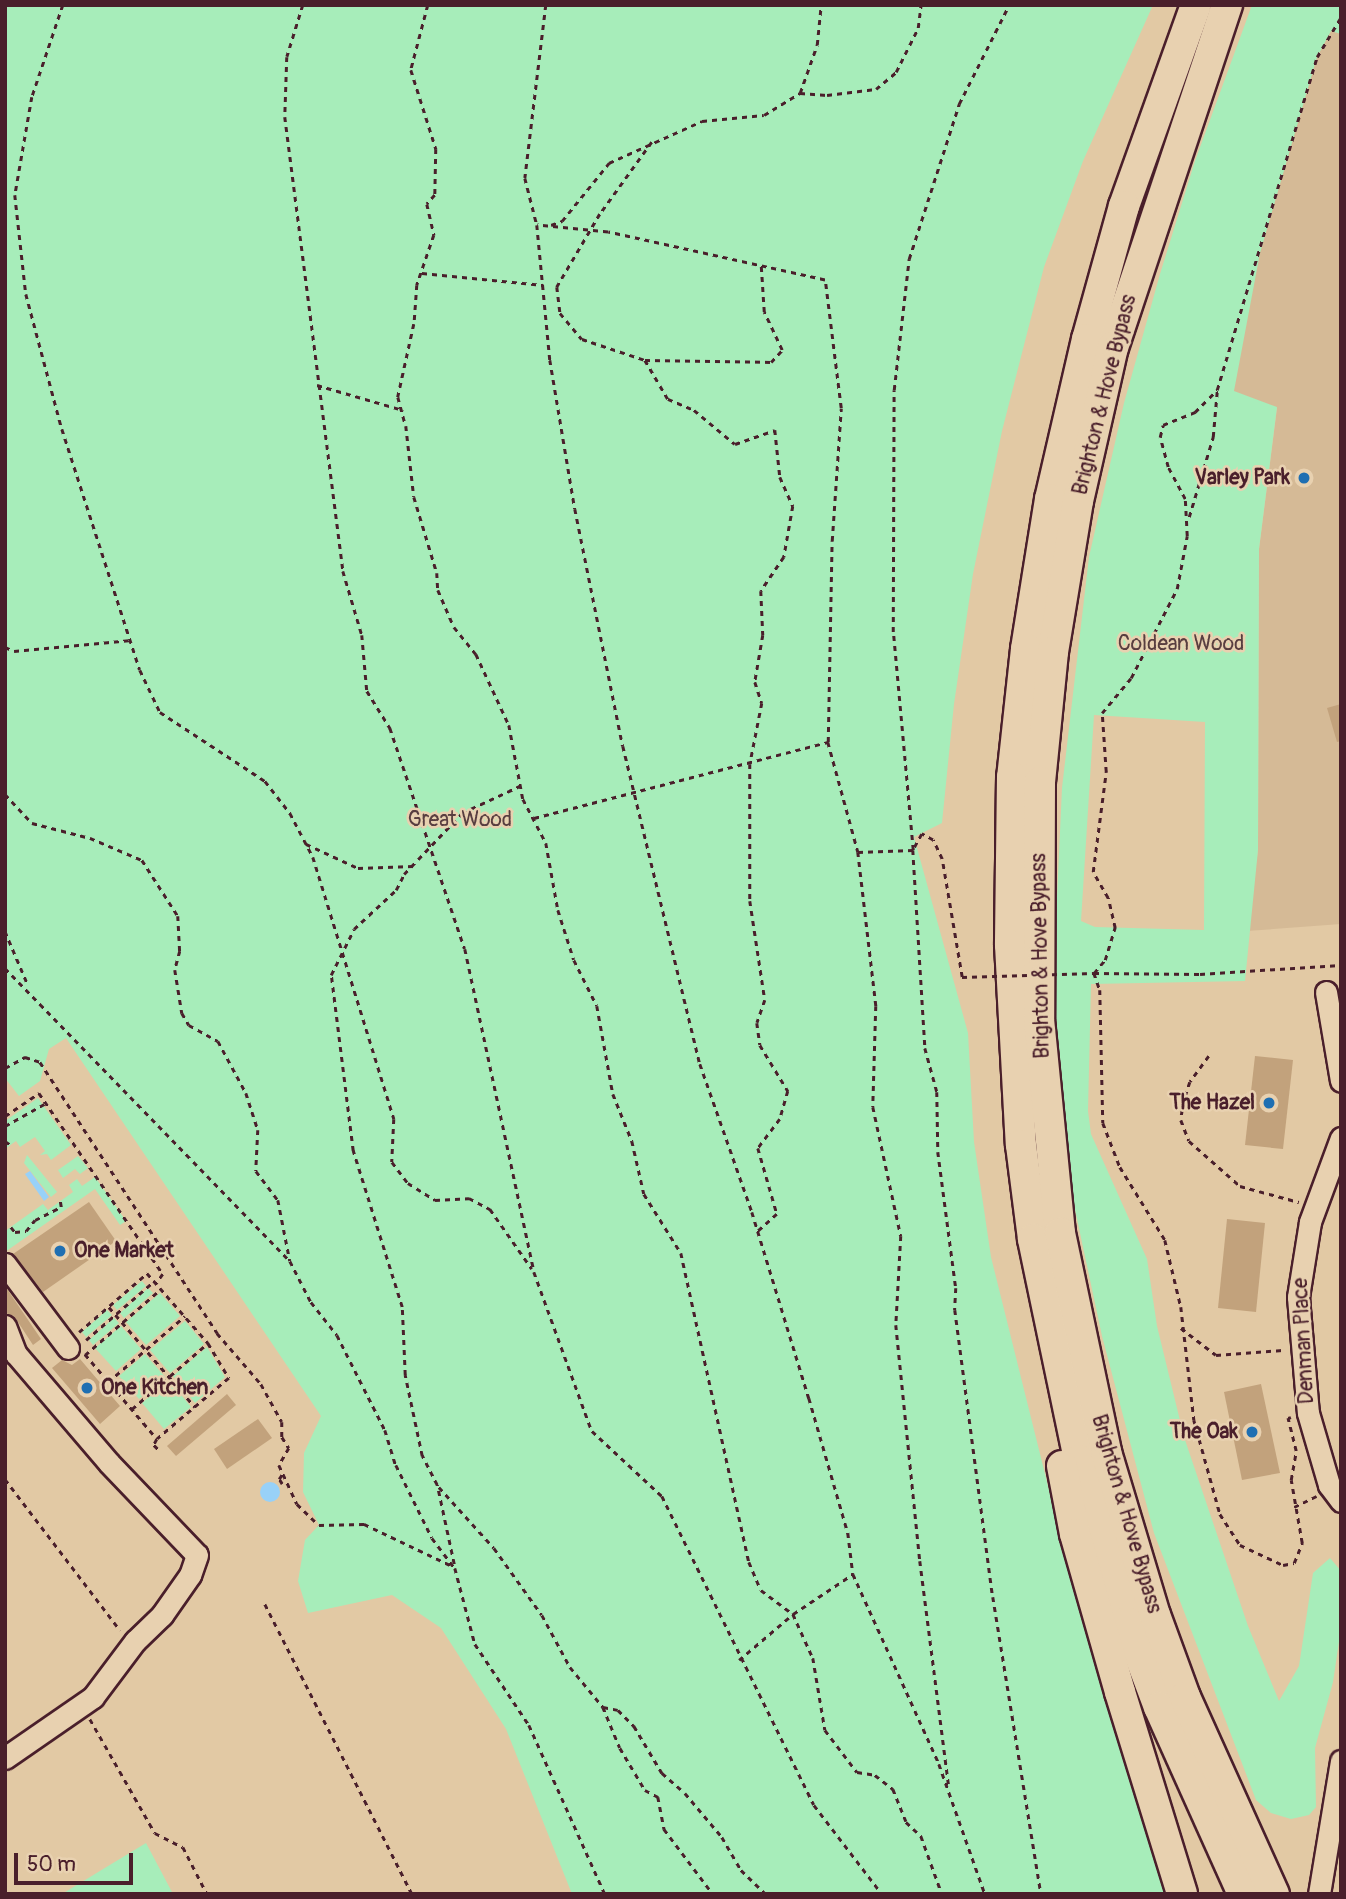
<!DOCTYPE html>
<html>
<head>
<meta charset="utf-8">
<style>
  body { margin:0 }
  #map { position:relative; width:1346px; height:1899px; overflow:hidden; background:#e2c9a4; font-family:Pangolin,sans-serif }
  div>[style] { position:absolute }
  .built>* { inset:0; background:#d5ba96 }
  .green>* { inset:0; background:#a7edba }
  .water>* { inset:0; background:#98d1f8 }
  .round { border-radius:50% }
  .building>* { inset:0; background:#c2a27c }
  .path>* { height:2.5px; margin-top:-1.25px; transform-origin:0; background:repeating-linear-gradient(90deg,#4a1f2b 0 5px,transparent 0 10px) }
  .roads { filter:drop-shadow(2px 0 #4a1f2b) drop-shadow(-2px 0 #4a1f2b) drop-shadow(0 2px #4a1f2b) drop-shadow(0 -2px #4a1f2b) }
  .minor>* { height:21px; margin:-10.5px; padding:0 10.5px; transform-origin:10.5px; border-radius:10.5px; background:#e8d1b0 }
  .highway>* { height:30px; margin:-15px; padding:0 15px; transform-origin:15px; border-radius:15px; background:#e8d1b0 }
  .path-bridge>* { height:2.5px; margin-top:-1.25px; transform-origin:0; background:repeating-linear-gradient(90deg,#4a1f2b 0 5px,transparent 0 10px) }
  .dots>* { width:19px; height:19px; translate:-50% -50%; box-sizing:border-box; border:4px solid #e8d1b0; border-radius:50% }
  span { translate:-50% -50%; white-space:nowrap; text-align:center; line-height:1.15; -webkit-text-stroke:5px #e8d1b0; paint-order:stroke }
  .street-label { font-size:21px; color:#4a1f2b }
  .poi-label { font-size:21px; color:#4a1f2b; font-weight:700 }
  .right { translate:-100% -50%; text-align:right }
  .left { translate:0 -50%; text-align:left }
  .park-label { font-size:21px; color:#583e40 }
  .frame { position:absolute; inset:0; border:7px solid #4a1f2b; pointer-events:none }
  .scale { position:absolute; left:14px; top:1853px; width:119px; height:32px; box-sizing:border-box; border:4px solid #4a1f2b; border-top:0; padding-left:9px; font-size:21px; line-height:24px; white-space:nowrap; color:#4a1f2b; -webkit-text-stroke:5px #e8d1b0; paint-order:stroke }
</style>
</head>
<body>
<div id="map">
  <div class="built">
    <i style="clip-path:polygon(1325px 24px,1341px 30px,1341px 924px,1247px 931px,1258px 850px,1259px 549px,1277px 408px,1234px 392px,1227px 359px)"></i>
  </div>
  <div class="green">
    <i style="clip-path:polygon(5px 5px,1153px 5px,1083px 161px,1044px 267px,1002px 431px,973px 574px,954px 704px,942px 823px,914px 837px,968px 1033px,974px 1142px,991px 1257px,1049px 1490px,1173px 1894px,572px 1894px,506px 1729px,441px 1628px,392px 1595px,308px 1613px,298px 1581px,305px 1540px,319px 1525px,303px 1492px,304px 1453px,321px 1416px,66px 1038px,49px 1049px,40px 1081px,19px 1096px,5px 1078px)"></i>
    <i style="clip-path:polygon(evenodd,1252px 5px,1341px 5px,1341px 34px,1331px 31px,1317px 57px,1260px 253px,1234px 391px,1277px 407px,1259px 549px,1258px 850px,1245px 981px,1091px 984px,1088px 1111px,1091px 1134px,1147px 1259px,1157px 1326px,1184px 1437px,1248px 1626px,1279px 1701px,1299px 1666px,1313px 1573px,1330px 1558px,1341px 1571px,1341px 1628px,1333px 1682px,1315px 1748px,1316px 1807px,1309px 1815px,1291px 1819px,1271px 1813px,1256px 1800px,1154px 1533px,1102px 1336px,1064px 1158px,1053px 985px,1062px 788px,1089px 557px,1124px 403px,1160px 274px,1195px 161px,1252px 5px,1094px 715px,1205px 722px,1204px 930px,1095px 927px,1081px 921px,1094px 715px)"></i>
    <i style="clip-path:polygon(38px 1098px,71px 1145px,51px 1160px,47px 1154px,40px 1155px,45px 1151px,35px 1137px,20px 1147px,16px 1141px,5px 1149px,5px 1121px)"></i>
    <i style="clip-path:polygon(27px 1155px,57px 1192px,51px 1197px,24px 1163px)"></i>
    <i style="clip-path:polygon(78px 1156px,88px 1168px,80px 1174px,75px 1169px,63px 1178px,58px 1170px)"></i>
    <i style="clip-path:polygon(95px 1177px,126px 1221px,120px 1225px,95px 1189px,5px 1252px,5px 1231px,43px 1204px,48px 1210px,73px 1192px,69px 1185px,77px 1179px,82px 1186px)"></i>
    <i style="clip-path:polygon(142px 1281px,146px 1286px,117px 1310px,113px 1305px)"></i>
    <i style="clip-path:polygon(148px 1288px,153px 1293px,124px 1318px,120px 1313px)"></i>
    <i style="clip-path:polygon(160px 1293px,180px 1316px,146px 1345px,126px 1322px)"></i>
    <i style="clip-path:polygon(107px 1310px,112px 1315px,86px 1337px,82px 1332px)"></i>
    <i style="clip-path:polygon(114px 1318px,119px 1323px,93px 1345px,89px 1340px)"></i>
    <i style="clip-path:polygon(185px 1321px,204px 1344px,170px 1373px,150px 1350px)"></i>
    <i style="clip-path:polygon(121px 1326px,141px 1349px,116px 1371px,95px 1348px)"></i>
    <i style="clip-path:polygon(207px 1347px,225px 1377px,195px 1403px,173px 1376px)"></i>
    <i style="clip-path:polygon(145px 1354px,165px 1377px,139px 1399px,119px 1376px)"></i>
    <i style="clip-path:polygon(169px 1380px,191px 1407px,164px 1429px,142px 1403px)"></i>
    <i style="clip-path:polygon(146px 1843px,173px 1894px,62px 1894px)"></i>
  </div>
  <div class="water">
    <i style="clip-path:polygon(30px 1171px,49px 1197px,44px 1201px,25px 1174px)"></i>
    <i class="round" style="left:260px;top:1482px;width:20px;height:20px"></i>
  </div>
  <div class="building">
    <i style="clip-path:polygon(1341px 704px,1341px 741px,1337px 742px,1327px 708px)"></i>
    <i style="clip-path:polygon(1255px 1056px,1293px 1060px,1283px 1149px,1245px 1145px)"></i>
    <i style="clip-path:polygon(89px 1202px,116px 1241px,43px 1292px,13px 1254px)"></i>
    <i style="clip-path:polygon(1227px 1219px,1265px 1223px,1256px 1312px,1218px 1308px)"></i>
    <i style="clip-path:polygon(5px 1286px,41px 1339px,33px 1345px,14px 1316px,5px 1313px)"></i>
    <i style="clip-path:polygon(80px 1359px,120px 1406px,100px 1424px,52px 1368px,62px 1360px,72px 1365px)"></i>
    <i style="clip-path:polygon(1261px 1384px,1280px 1473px,1242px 1480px,1224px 1392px)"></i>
    <i style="clip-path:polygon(227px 1394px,236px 1405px,176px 1456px,167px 1446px)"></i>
    <i style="clip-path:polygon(258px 1419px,272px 1438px,227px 1469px,214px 1449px)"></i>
  </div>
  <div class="path">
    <i style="left:63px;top:5px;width:97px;rotate:108.6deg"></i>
    <i style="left:32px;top:97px;width:99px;rotate:99.8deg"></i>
    <i style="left:15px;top:195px;width:100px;rotate:83.7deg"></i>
    <i style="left:26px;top:294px;width:140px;rotate:75.1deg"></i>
    <i style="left:62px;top:429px;width:253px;rotate:72.1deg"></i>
    <i style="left:140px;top:670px;width:47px;rotate:64.5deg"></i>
    <i style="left:160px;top:712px;width:126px;rotate:33.3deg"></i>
    <i style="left:265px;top:781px;width:41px;rotate:52deg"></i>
    <i style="left:290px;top:813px;width:50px;rotate:62.4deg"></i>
    <i style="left:313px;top:857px;width:274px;rotate:72.8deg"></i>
    <i style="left:394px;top:1119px;width:43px;rotate:92.7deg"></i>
    <i style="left:392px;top:1162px;width:26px;rotate:53deg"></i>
    <i style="left:408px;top:1183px;width:32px;rotate:32deg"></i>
    <i style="left:435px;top:1200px;width:34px;rotate:-3deg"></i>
    <i style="left:469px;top:1198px;width:24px;rotate:28deg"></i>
    <i style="left:490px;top:1209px;width:73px;rotate:55deg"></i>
    <i style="left:303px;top:5px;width:54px;rotate:107.1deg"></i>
    <i style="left:287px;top:57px;width:60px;rotate:91.9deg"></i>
    <i style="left:285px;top:117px;width:458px;rotate:82.7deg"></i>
    <i style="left:343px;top:571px;width:67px;rotate:73.5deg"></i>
    <i style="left:362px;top:635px;width:56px;rotate:84.9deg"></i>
    <i style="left:367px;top:691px;width:44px;rotate:58.1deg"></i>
    <i style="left:390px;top:728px;width:233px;rotate:71.3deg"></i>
    <i style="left:465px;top:949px;width:330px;rotate:77.9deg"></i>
    <i style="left:534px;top:1272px;width:169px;rotate:70deg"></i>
    <i style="left:592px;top:1431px;width:96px;rotate:42.9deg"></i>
    <i style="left:662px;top:1496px;width:344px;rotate:63.8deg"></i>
    <i style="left:814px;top:1805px;width:112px;rotate:52.6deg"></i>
    <i style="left:428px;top:5px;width:67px;rotate:104.7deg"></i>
    <i style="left:411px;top:70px;width:83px;rotate:72.4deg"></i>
    <i style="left:436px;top:149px;width:46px;rotate:91.2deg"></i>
    <i style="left:435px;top:195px;width:12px;rotate:132deg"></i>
    <i style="left:427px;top:204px;width:32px;rotate:77deg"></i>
    <i style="left:434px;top:235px;width:53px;rotate:108.8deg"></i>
    <i style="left:417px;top:285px;width:39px;rotate:94deg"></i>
    <i style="left:414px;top:324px;width:75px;rotate:102.4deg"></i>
    <i style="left:398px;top:397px;width:30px;rotate:75deg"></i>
    <i style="left:406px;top:426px;width:71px;rotate:83.6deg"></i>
    <i style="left:414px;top:497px;width:79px;rotate:73.2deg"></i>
    <i style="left:437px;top:573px;width:17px;rotate:87deg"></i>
    <i style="left:438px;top:590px;width:40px;rotate:66.6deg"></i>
    <i style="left:454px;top:627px;width:35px;rotate:51deg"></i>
    <i style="left:476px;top:654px;width:78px;rotate:65.1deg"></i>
    <i style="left:509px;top:725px;width:75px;rotate:79.3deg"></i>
    <i style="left:523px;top:799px;width:50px;rotate:62.4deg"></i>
    <i style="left:546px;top:843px;width:68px;rotate:79.8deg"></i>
    <i style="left:558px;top:910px;width:52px;rotate:72.3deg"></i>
    <i style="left:574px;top:960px;width:51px;rotate:63.4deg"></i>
    <i style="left:597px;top:1006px;width:89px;rotate:79.7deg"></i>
    <i style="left:613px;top:1094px;width:51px;rotate:68deg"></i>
    <i style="left:632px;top:1141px;width:54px;rotate:77.2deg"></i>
    <i style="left:644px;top:1194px;width:70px;rotate:57.9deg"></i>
    <i style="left:681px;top:1253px;width:316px;rotate:77.6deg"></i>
    <i style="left:749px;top:1562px;width:30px;rotate:67deg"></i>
    <i style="left:761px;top:1590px;width:40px;rotate:37deg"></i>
    <i style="left:793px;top:1614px;width:48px;rotate:65.6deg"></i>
    <i style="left:813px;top:1658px;width:73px;rotate:80.5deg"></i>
    <i style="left:825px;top:1730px;width:53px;rotate:52.7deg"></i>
    <i style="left:857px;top:1772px;width:18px;rotate:9deg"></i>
    <i style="left:875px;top:1775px;width:23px;rotate:38deg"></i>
    <i style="left:893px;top:1789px;width:35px;rotate:68deg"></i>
    <i style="left:906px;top:1822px;width:21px;rotate:43deg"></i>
    <i style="left:921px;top:1836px;width:62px;rotate:70.1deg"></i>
    <i style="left:546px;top:5px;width:174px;rotate:96.9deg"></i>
    <i style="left:525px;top:178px;width:49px;rotate:75.7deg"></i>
    <i style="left:537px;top:225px;width:136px;rotate:84.5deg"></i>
    <i style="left:550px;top:360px;width:151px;rotate:80.5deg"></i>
    <i style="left:575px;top:509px;width:242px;rotate:78.6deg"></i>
    <i style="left:623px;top:746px;width:327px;rotate:76.4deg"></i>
    <i style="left:700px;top:1064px;width:157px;rotate:70.6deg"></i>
    <i style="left:752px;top:1212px;width:195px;rotate:73deg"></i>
    <i style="left:809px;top:1398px;width:141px;rotate:73.9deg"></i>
    <i style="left:848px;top:1533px;width:41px;rotate:83deg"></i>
    <i style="left:853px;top:1574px;width:209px;rotate:65.6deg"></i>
    <i style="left:939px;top:1764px;width:138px;rotate:70.5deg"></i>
    <i style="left:800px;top:93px;width:27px;rotate:4deg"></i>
    <i style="left:827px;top:95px;width:49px;rotate:-7deg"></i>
    <i style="left:876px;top:89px;width:26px;rotate:-40deg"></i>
    <i style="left:896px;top:72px;width:49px;rotate:-63.4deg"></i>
    <i style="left:918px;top:28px;width:23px;rotate:-83deg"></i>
    <i style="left:652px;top:142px;width:89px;rotate:125.8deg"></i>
    <i style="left:600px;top:214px;width:85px;rotate:120.5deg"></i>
    <i style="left:557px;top:287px;width:26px;rotate:83deg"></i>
    <i style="left:560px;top:313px;width:34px;rotate:50deg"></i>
    <i style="left:582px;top:339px;width:66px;rotate:18.4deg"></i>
    <i style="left:645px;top:360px;width:45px;rotate:59.5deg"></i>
    <i style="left:668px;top:399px;width:28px;rotate:23deg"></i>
    <i style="left:694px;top:410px;width:53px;rotate:39.7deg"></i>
    <i style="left:735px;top:444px;width:42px;rotate:-19.3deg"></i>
    <i style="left:775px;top:430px;width:47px;rotate:83.9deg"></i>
    <i style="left:780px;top:477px;width:32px;rotate:66deg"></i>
    <i style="left:793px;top:506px;width:52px;rotate:100deg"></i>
    <i style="left:784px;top:557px;width:41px;rotate:124.1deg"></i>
    <i style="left:761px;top:591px;width:44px;rotate:87.4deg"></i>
    <i style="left:763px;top:635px;width:48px;rotate:99.7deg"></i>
    <i style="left:755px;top:682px;width:22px;rotate:72deg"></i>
    <i style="left:762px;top:703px;width:62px;rotate:101.1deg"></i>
    <i style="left:750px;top:764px;width:137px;rotate:90deg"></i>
    <i style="left:750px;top:901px;width:100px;rotate:81.4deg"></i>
    <i style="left:765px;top:1000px;width:24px;rotate:109deg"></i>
    <i style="left:757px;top:1023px;width:22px;rotate:82deg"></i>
    <i style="left:760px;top:1045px;width:54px;rotate:58.7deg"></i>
    <i style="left:788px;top:1091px;width:29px;rotate:106deg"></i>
    <i style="left:780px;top:1119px;width:36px;rotate:127deg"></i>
    <i style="left:758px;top:1148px;width:69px;rotate:73.9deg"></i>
    <i style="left:777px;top:1214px;width:28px;rotate:138deg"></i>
    <i style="left:551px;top:225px;width:12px;rotate:-20deg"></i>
    <i style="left:562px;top:221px;width:75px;rotate:-51deg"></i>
    <i style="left:609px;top:163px;width:102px;rotate:-24.3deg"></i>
    <i style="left:702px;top:121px;width:62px;rotate:-5.5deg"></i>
    <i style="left:764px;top:115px;width:42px;rotate:-31.4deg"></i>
    <i style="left:800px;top:93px;width:51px;rotate:-70.5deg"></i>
    <i style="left:817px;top:45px;width:40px;rotate:-84.3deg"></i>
    <i style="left:422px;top:273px;width:122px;rotate:5.7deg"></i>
    <i style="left:645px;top:360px;width:126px;rotate:0.9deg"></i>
    <i style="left:771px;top:362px;width:16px;rotate:-47deg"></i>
    <i style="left:782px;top:350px;width:42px;rotate:-115.3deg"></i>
    <i style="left:764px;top:312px;width:46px;rotate:-93.7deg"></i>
    <i style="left:317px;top:385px;width:90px;rotate:16.2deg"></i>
    <i style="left:1189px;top:517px;width:84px;rotate:-73.3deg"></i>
    <i style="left:1213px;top:437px;width:46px;rotate:-85deg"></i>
    <i style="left:5px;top:647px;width:10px;rotate:24deg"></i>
    <i style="left:14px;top:651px;width:118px;rotate:-5.4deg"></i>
    <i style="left:828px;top:742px;width:114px;rotate:74.7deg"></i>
    <i style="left:858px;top:852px;width:55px;rotate:-2.1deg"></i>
    <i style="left:913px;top:850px;width:219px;rotate:-95.2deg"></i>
    <i style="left:893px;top:632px;width:242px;rotate:-89.8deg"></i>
    <i style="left:894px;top:390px;width:132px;rotate:-83.5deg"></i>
    <i style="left:909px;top:259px;width:163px;rotate:-72.1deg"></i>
    <i style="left:959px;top:104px;width:111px;rotate:-63.2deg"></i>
    <i style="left:5px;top:794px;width:40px;rotate:47deg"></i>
    <i style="left:32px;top:823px;width:60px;rotate:14.5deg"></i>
    <i style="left:90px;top:838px;width:56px;rotate:22.9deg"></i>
    <i style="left:142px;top:860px;width:67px;rotate:57.3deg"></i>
    <i style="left:178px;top:916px;width:35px;rotate:87deg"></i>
    <i style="left:180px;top:951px;width:20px;rotate:105deg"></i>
    <i style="left:175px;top:970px;width:44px;rotate:80.8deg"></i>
    <i style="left:182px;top:1013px;width:14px;rotate:60deg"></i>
    <i style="left:189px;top:1025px;width:33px;rotate:29deg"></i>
    <i style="left:218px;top:1041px;width:59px;rotate:61.7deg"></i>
    <i style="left:246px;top:1093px;width:39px;rotate:72deg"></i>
    <i style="left:258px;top:1130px;width:41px;rotate:92.8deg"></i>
    <i style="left:256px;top:1171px;width:36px;rotate:53deg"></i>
    <i style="left:278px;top:1200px;width:62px;rotate:78.9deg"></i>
    <i style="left:290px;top:1261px;width:46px;rotate:62.9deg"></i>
    <i style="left:311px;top:1302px;width:42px;rotate:51.8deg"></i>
    <i style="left:337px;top:1335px;width:106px;rotate:63.2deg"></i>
    <i style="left:385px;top:1430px;width:37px;rotate:73deg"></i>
    <i style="left:396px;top:1465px;width:81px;rotate:63.7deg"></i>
    <i style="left:432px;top:1538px;width:38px;rotate:53deg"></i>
    <i style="left:455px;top:1568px;width:79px;rotate:75.3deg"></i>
    <i style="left:475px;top:1644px;width:97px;rotate:56.3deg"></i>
    <i style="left:529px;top:1725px;width:185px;rotate:65.8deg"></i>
    <i style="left:534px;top:818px;width:304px;rotate:-14.5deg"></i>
    <i style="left:828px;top:742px;width:201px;rotate:-88.9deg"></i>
    <i style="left:832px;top:541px;width:133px;rotate:-86.1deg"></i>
    <i style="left:841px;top:408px;width:129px;rotate:-97.1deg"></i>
    <i style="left:825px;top:280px;width:222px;rotate:-167.5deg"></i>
    <i style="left:608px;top:232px;width:71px;rotate:-174.4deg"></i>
    <i style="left:306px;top:844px;width:57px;rotate:24.8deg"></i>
    <i style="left:358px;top:868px;width:55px;rotate:-2.1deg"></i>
    <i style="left:858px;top:852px;width:155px;rotate:83.3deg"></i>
    <i style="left:876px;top:1006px;width:101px;rotate:91.7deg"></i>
    <i style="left:873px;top:1107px;width:132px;rotate:77.8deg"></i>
    <i style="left:901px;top:1236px;width:89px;rotate:93.2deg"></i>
    <i style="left:896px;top:1325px;width:237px;rotate:84.2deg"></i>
    <i style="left:920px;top:1561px;width:227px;rotate:82.7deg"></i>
    <i style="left:5px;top:931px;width:59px;rotate:66.9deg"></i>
    <i style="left:5px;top:968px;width:406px;rotate:45.8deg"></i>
    <i style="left:1094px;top:973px;width:17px;rotate:-50deg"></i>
    <i style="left:1105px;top:960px;width:34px;rotate:-73deg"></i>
    <i style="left:1115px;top:928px;width:31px;rotate:-103deg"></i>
    <i style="left:1108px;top:898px;width:30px;rotate:-120deg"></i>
    <i style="left:1093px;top:872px;width:101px;rotate:-82.6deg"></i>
    <i style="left:1106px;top:772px;width:59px;rotate:-93.9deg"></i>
    <i style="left:1102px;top:713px;width:45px;rotate:-50.4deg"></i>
    <i style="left:1131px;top:678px;width:100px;rotate:-62.7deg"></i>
    <i style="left:1177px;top:589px;width:54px;rotate:-79.3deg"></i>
    <i style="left:1187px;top:536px;width:37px;rotate:-93deg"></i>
    <i style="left:1185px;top:499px;width:36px;rotate:-118deg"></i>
    <i style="left:1168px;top:467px;width:31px;rotate:-105deg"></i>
    <i style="left:1160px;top:437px;width:12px;rotate:-76deg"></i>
    <i style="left:1163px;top:425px;width:35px;rotate:-22deg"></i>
    <i style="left:1195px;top:412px;width:31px;rotate:-45deg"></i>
    <i style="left:1217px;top:390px;width:348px;rotate:-73.3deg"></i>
    <i style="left:1317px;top:57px;width:47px;rotate:-59deg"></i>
    <i style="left:1094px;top:973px;width:18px;rotate:71deg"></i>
    <i style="left:1100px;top:990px;width:133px;rotate:88.7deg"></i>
    <i style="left:1103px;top:1123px;width:47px;rotate:68.9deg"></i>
    <i style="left:1120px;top:1167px;width:86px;rotate:58.3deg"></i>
    <i style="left:1165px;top:1240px;width:69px;rotate:76.6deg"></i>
    <i style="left:1181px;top:1307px;width:114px;rotate:83.4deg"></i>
    <i style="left:1194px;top:1420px;width:98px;rotate:74.5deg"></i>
    <i style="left:1220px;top:1514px;width:37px;rotate:57deg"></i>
    <i style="left:1240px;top:1545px;width:47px;rotate:24.9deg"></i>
    <i style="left:1283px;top:1565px;width:11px;rotate:-10deg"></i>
    <i style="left:1294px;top:1563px;width:22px;rotate:-68deg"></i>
    <i style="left:1302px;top:1543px;width:64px;rotate:-99.9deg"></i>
    <i style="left:1291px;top:1480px;width:29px;rotate:-80deg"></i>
    <i style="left:1296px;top:1451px;width:34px;rotate:-104deg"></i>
    <i style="left:1288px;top:1418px;width:3px;rotate:-18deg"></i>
    <i style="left:1094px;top:973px;width:106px;rotate:0.5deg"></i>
    <i style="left:1200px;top:974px;width:141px;rotate:-3.7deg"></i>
    <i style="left:962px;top:977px;width:120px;rotate:-99.6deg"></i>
    <i style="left:942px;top:859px;width:21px;rotate:-115deg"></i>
    <i style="left:933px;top:840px;width:13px;rotate:-151deg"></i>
    <i style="left:922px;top:834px;width:18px;rotate:119deg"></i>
    <i style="left:913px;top:850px;width:198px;rotate:86.5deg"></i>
    <i style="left:925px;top:1048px;width:46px;rotate:74.7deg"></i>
    <i style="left:937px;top:1092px;width:60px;rotate:89deg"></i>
    <i style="left:938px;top:1152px;width:137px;rotate:82.5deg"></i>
    <i style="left:956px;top:1288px;width:22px;rotate:93deg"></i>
    <i style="left:955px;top:1310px;width:290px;rotate:82.5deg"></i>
    <i style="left:993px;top:1597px;width:301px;rotate:80.8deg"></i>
    <i style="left:1209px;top:1056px;width:32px;rotate:126deg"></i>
    <i style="left:1190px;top:1082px;width:19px;rotate:108deg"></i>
    <i style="left:1184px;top:1100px;width:20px;rotate:99deg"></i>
    <i style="left:1181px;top:1120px;width:22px;rotate:69deg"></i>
    <i style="left:1189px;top:1141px;width:68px;rotate:41.4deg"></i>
    <i style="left:1240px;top:1186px;width:61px;rotate:15.2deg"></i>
    <i style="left:5px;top:1068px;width:23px;rotate:-29deg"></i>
    <i style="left:25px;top:1057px;width:16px;rotate:18deg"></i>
    <i style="left:40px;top:1062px;width:324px;rotate:56.8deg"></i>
    <i style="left:217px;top:1333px;width:67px;rotate:49.2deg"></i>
    <i style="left:261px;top:1384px;width:43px;rotate:61.1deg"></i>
    <i style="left:282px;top:1422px;width:15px;rotate:90deg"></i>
    <i style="left:282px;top:1437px;width:13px;rotate:58deg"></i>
    <i style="left:289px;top:1448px;width:20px;rotate:120deg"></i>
    <i style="left:279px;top:1465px;width:43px;rotate:65.2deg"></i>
    <i style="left:297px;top:1504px;width:30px;rotate:44deg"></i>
    <i style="left:319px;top:1525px;width:45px;rotate:-1.3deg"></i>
    <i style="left:364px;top:1524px;width:98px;rotate:25.5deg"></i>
    <i style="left:5px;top:1116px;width:41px;rotate:-34.1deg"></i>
    <i style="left:39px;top:1093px;width:219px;rotate:55.6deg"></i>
    <i style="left:163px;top:1274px;width:12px;rotate:125deg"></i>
    <i style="left:5px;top:1126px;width:47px;rotate:-29.3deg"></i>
    <i style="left:5px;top:1141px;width:7px;rotate:34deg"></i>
    <i style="left:11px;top:1227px;width:6px;rotate:51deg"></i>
    <i style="left:15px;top:1232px;width:11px;rotate:-5deg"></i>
    <i style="left:26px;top:1231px;width:14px;rotate:-51deg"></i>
    <i style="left:35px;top:1220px;width:29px;rotate:-27deg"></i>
    <i style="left:61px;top:1207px;width:6px;rotate:-99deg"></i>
    <i style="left:109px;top:1307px;width:132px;rotate:49.3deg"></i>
    <i style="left:1181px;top:1328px;width:44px;rotate:37.6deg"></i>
    <i style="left:1216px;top:1355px;width:67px;rotate:-4.3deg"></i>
    <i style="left:79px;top:1332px;width:90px;rotate:-40.9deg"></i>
    <i style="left:147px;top:1273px;width:93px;rotate:48.9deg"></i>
    <i style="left:208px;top:1343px;width:41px;rotate:59deg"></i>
    <i style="left:229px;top:1378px;width:94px;rotate:139.7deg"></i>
    <i style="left:86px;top:1340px;width:90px;rotate:-40.9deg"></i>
    <i style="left:85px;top:1354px;width:111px;rotate:49.7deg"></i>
    <i style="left:157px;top:1439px;width:7px;rotate:117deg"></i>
    <i style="left:154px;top:1445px;width:7px;rotate:45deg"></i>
    <i style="left:85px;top:1355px;width:101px;rotate:-41deg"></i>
    <i style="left:108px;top:1382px;width:101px;rotate:-40.6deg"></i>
    <i style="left:132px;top:1409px;width:101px;rotate:-41deg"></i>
    <i style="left:5px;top:1479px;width:190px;rotate:52.7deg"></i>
    <i style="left:282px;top:1484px;width:6px;rotate:-121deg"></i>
    <i style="left:279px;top:1479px;width:7px;rotate:-56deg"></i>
    <i style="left:439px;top:1487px;width:82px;rotate:48deg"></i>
    <i style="left:494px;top:1548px;width:82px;rotate:54.4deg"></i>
    <i style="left:542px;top:1615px;width:59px;rotate:61.7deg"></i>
    <i style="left:570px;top:1667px;width:52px;rotate:50.5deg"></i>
    <i style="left:603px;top:1707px;width:44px;rotate:67.5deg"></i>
    <i style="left:620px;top:1748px;width:49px;rotate:59.2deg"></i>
    <i style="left:645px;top:1790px;width:15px;rotate:28deg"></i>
    <i style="left:658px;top:1797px;width:33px;rotate:79deg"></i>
    <i style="left:664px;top:1829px;width:81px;rotate:53deg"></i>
    <i style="left:1294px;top:1507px;width:25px;rotate:-26deg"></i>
    <i style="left:454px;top:1564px;width:81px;rotate:-102.1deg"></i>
    <i style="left:437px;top:1485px;width:33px;rotate:-117deg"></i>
    <i style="left:422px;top:1456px;width:83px;rotate:-101.9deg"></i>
    <i style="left:405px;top:1375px;width:68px;rotate:-92.5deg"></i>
    <i style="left:402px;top:1307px;width:164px;rotate:-107.4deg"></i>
    <i style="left:353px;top:1151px;width:177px;rotate:-97.1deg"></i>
    <i style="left:331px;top:975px;width:51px;rotate:-63.4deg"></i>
    <i style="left:354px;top:929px;width:57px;rotate:-42.9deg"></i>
    <i style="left:396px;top:890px;width:18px;rotate:-63deg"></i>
    <i style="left:404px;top:874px;width:84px;rotate:-46.4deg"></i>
    <i style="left:462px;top:813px;width:68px;rotate:-25.1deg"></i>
    <i style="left:265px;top:1604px;width:325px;rotate:63.1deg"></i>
    <i style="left:739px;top:1660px;width:71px;rotate:-40.4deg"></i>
    <i style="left:793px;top:1614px;width:72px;rotate:-33.7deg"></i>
    <i style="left:603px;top:1707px;width:15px;rotate:11deg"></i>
    <i style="left:618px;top:1710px;width:23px;rotate:45deg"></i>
    <i style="left:634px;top:1726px;width:55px;rotate:59.2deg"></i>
    <i style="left:662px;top:1773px;width:30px;rotate:41deg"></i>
    <i style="left:685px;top:1793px;width:57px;rotate:49.9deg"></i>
    <i style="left:722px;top:1837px;width:38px;rotate:60deg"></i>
    <i style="left:741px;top:1870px;width:35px;rotate:44deg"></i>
    <i style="left:90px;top:1719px;width:131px;rotate:60.3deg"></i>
    <i style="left:155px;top:1833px;width:31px;rotate:27deg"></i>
    <i style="left:183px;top:1847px;width:53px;rotate:62.9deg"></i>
  </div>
  <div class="roads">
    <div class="minor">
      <i style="left:1326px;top:992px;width:90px;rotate:80.4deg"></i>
      <i style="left:1341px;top:1138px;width:90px;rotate:110.3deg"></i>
      <i style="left:1310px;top:1222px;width:76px;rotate:99.1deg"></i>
      <i style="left:1298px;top:1297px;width:116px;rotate:85.1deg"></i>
      <i style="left:1308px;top:1413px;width:75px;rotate:73.7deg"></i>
      <i style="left:1329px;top:1485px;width:20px;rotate:53deg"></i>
      <i style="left:5px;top:1264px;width:105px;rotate:53.1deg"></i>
      <i style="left:5px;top:1326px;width:30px;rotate:69deg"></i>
      <i style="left:16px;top:1354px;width:143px;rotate:49.5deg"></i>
      <i style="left:109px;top:1463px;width:127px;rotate:46.3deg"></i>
      <i style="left:197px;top:1555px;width:21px;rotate:109deg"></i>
      <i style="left:190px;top:1575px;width:49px;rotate:125deg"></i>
      <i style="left:162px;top:1615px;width:37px;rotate:136deg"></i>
      <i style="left:135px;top:1641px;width:70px;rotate:126.9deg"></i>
      <i style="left:93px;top:1697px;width:107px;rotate:145.3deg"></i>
      <i style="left:1319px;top:1894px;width:135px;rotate:-80.6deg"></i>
    </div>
    <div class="highway">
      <i style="left:1196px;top:5px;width:214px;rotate:109.7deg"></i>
      <i style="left:1124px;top:206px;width:138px;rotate:105.5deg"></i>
      <i style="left:1087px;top:339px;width:164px;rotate:103deg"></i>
      <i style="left:1050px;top:499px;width:152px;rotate:99.1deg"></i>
      <i style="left:1026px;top:649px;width:129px;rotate:96.2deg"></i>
      <i style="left:1012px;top:777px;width:168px;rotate:90.7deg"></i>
      <i style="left:1010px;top:945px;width:200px;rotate:86.9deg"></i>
      <i style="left:1021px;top:1145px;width:95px;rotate:82.7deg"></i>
      <i style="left:1033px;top:1239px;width:226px;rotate:78.2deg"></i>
      <i style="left:1079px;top:1460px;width:169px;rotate:73.5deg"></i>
      <i style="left:1127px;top:1622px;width:91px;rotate:69.4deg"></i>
      <i style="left:1159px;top:1707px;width:205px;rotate:65.8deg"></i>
      <i style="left:1227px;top:5px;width:360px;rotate:108.4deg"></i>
      <i style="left:1113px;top:347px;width:158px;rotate:102.8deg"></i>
      <i style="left:1078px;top:501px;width:153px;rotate:99.4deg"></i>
      <i style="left:1053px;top:652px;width:131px;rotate:95.7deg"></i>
      <i style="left:1040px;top:782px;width:237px;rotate:90.2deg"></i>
      <i style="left:1039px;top:1019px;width:215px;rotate:84.4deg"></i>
      <i style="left:1060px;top:1233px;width:224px;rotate:78.1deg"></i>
      <i style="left:1106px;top:1452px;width:170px;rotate:73.3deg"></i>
      <i style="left:1155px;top:1615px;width:87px;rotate:69.9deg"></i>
      <i style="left:1185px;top:1697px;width:216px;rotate:65.7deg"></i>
      <i style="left:1062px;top:1466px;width:69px;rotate:79.2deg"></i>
      <i style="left:1075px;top:1534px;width:164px;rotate:74.1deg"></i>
      <i style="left:1120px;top:1692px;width:211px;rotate:72.9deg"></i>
    </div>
  </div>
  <div class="path-bridge">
    <i style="left:962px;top:977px;width:132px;rotate:-1.7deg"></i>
  </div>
  <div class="dots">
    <i style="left:1304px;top:478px;background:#1f6fb2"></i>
    <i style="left:1269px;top:1103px;background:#1f6fb2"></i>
    <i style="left:60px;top:1251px;background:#1f6fb2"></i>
    <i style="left:87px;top:1388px;background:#1f6fb2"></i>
    <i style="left:1252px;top:1432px;background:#1f6fb2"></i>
  </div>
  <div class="street-label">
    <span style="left:1105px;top:395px;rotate:-76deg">Brighton &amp; Hove Bypass</span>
    <span style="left:1041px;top:956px;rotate:-91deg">Brighton &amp; Hove Bypass</span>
    <span style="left:1304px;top:1341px;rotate:-93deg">Denman Place</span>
    <span style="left:1126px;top:1514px;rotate:74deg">Brighton &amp; Hove Bypass</span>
  </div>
  <div class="poi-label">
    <span class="right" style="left:1290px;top:478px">Varley Park</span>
    <span class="right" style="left:1255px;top:1103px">The Hazel</span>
    <span class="left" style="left:74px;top:1251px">One Market</span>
    <span class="left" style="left:101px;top:1388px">One Kitchen</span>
    <span class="right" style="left:1238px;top:1432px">The Oak</span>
  </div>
  <div class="park-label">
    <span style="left:1181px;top:644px">Coldean Wood</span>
    <span style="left:460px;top:820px">Great Wood</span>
  </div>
  <div class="frame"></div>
  <div class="scale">50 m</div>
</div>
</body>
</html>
